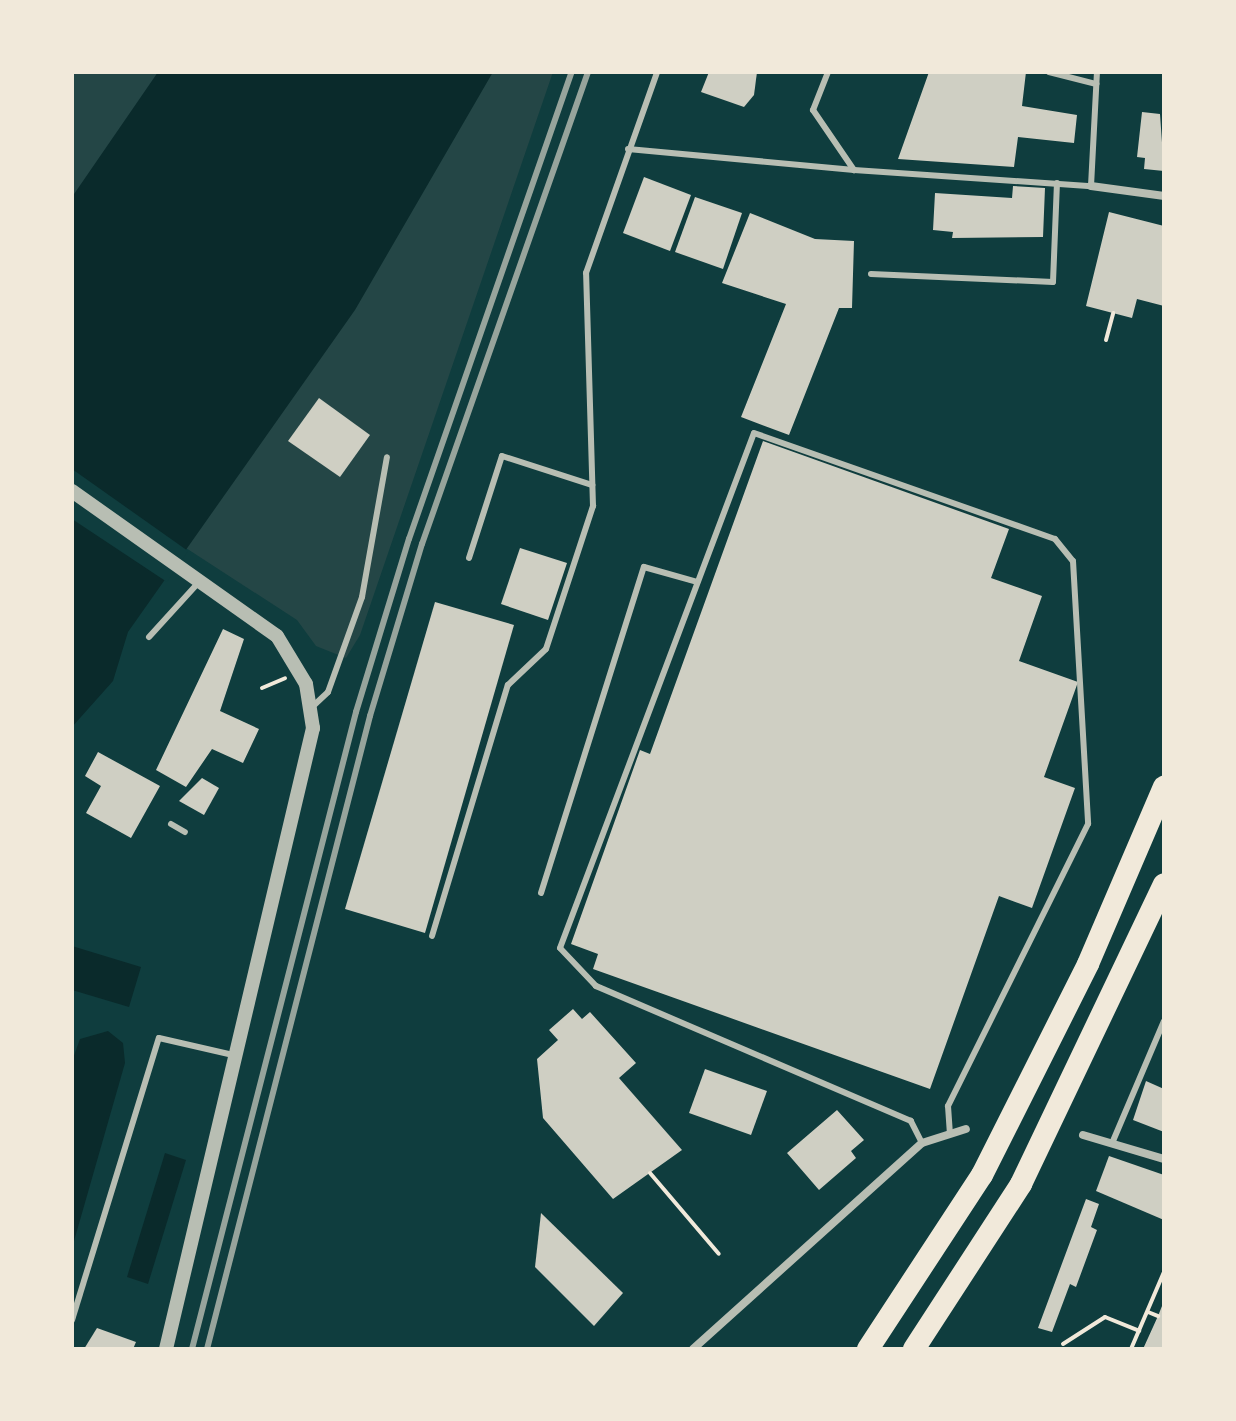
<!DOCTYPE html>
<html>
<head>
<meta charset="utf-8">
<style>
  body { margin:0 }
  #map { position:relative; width:1236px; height:1421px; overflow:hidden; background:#0f3d3e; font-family:Georgia,serif }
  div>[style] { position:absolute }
  .green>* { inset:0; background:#244646 }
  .water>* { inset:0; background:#0a2a2b }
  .pier>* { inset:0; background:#0f3d3e }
  .building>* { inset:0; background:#cfcfc3 }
  .path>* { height:4px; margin:-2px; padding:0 2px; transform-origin:2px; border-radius:2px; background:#f1e9da }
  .service>* { height:6px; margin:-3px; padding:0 3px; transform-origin:3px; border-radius:3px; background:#b8beb3 }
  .minor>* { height:8px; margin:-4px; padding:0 4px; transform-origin:4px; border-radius:4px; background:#b8beb3 }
  .tertiary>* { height:14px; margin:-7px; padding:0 7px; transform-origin:7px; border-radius:7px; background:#b8beb3 }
  .motorway>* { height:22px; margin:-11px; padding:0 11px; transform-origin:11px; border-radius:11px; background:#f1e9da }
  .rail>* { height:6px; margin:-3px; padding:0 3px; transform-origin:3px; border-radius:3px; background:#97a49c }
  span { translate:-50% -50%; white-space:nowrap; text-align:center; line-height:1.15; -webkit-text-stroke:8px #f1e9da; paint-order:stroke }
  .frame { position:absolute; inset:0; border:74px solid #f1e9da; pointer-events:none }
</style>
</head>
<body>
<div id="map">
  <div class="green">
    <i style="clip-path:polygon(72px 72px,553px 72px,360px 635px,346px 658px,316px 646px,297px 620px,72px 474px)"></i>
  </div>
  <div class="water">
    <i style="clip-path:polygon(158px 72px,493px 72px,355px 310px,128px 632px,113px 681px,72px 727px,72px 197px)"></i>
    <i style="clip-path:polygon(72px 946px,141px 967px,129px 1007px,72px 990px)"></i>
    <i style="clip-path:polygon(108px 1031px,123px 1043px,125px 1063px,72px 1248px,72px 1061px,80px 1039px)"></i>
    <i style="clip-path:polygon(165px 1153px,186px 1160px,148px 1284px,127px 1277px)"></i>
  </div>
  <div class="pier">
    <i style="clip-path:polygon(72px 469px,188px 551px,167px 582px,72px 519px)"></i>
  </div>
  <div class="building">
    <i style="clip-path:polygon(709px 72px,757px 72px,754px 95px,744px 107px,701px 92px)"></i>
    <i style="clip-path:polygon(929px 72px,1026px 72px,1022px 106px,1077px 115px,1074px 143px,1018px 137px,1014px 167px,898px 159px)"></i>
    <i style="clip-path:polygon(1142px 112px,1160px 114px,1164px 171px,1144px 169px,1145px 158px,1137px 157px)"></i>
    <i style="clip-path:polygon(644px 177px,691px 195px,670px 251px,623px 233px)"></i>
    <i style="clip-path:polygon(1013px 186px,1045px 188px,1043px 237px,952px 238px,953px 232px,933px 230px,935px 193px,1012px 198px)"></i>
    <i style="clip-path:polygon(695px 197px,742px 213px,723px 269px,675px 252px)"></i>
    <i style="clip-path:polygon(1109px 212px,1164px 226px,1164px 306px,1137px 299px,1132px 318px,1086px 306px)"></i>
    <i style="clip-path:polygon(750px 213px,815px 239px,854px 241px,852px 308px,839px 308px,789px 435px,741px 417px,786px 304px,722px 283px)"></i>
    <i style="clip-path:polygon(319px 398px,370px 435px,340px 477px,288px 441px)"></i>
    <i style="clip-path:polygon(763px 441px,1009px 529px,991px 578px,1042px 596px,1019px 661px,1078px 682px,1044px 777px,1075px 788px,1032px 908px,999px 896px,930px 1089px,593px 969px,598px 954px,571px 944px,640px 750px,650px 754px)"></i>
    <i style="clip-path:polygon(520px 548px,567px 563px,548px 620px,501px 604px)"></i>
    <i style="clip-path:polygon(435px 602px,514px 625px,425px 933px,345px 909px)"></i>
    <i style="clip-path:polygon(223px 629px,244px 639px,220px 711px,259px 729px,243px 763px,212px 749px,186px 787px,156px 770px)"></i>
    <i style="clip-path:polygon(98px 752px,160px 786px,131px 838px,86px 813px,101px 786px,85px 776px)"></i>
    <i style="clip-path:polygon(202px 778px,219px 788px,204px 815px,179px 801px)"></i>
    <i style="clip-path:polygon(573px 1009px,582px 1019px,590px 1012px,636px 1063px,619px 1078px,682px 1150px,613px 1199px,543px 1118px,537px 1059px,558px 1040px,549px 1030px)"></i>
    <i style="clip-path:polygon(705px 1069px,767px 1091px,751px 1135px,689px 1113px)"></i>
    <i style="clip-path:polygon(1146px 1081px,1164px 1089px,1164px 1132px,1133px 1120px)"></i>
    <i style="clip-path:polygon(837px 1110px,864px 1140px,851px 1151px,856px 1158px,819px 1190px,787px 1153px)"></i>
    <i style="clip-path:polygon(1109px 1156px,1164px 1175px,1164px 1220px,1096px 1191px)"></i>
    <i style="clip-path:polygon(1086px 1199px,1099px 1204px,1091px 1227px,1097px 1230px,1076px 1287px,1070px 1284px,1052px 1332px,1038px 1328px)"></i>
    <i style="clip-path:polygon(541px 1213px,623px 1293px,594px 1326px,535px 1267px)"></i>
    <i style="clip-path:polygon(1164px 1301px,1164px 1349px,1143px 1349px,1158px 1316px)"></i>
    <i style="clip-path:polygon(97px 1328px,136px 1342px,133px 1349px,84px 1349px)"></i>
  </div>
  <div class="path">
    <i style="left:1106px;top:340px;width:28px;rotate:-75deg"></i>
    <i style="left:262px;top:688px;width:25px;rotate:-23deg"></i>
    <i style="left:650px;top:1173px;width:106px;rotate:49.6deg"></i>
    <i style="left:1148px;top:1312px;width:11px;rotate:22deg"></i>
    <i style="left:1063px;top:1344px;width:50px;rotate:-32.7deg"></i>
    <i style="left:1105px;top:1317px;width:37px;rotate:22deg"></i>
    <i style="left:1131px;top:1349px;width:84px;rotate:-66.8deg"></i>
  </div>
  <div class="service">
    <i style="left:828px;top:72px;width:41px;rotate:111.5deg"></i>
    <i style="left:813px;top:110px;width:73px;rotate:55.7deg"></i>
    <i style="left:854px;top:170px;width:238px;rotate:3.9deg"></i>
    <i style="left:1091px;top:186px;width:114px;rotate:-87deg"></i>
    <i style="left:1049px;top:72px;width:49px;rotate:14.3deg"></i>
    <i style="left:628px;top:149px;width:227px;rotate:5.3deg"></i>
    <i style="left:871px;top:274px;width:182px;rotate:2.5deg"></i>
    <i style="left:1053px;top:282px;width:99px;rotate:-87.7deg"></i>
    <i style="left:469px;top:558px;width:107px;rotate:-72.1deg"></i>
    <i style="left:502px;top:456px;width:95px;rotate:17.9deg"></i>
    <i style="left:149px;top:637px;width:76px;rotate:-47.7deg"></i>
    <i style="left:311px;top:708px;width:23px;rotate:-43deg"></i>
    <i style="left:328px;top:692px;width:101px;rotate:-70.3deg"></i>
    <i style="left:362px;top:597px;width:142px;rotate:-79.9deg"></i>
    <i style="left:171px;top:824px;width:16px;rotate:30deg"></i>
    <i style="left:541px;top:893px;width:342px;rotate:-72.5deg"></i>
    <i style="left:644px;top:567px;width:55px;rotate:15.8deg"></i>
    <i style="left:432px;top:936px;width:262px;rotate:-73.2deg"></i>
    <i style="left:508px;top:685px;width:52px;rotate:-43.5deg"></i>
    <i style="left:546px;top:649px;width:151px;rotate:-71.8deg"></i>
    <i style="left:593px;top:506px;width:233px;rotate:-91.7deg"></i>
    <i style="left:586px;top:273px;width:213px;rotate:-70.5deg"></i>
    <i style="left:1113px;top:1141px;width:130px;rotate:-67deg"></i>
    <i style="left:922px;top:1143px;width:25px;rotate:-117deg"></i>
    <i style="left:911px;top:1121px;width:343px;rotate:-156.8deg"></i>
    <i style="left:596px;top:986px;width:52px;rotate:-133.5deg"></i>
    <i style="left:560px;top:948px;width:550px;rotate:-69.36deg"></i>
    <i style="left:754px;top:433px;width:319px;rotate:19.4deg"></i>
    <i style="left:1055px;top:539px;width:28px;rotate:51deg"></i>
    <i style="left:1073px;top:561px;width:263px;rotate:86.7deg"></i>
    <i style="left:1088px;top:824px;width:315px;rotate:116.4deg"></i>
    <i style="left:948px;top:1106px;width:26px;rotate:86deg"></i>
    <i style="left:72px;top:1320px;width:295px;rotate:-72.9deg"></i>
    <i style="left:159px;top:1038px;width:76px;rotate:12.9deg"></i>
  </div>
  <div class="minor">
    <i style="left:1091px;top:186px;width:74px;rotate:7.8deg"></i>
    <i style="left:1083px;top:1135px;width:84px;rotate:16.5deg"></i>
    <i style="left:693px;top:1349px;width:308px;rotate:-42deg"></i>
    <i style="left:922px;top:1143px;width:46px;rotate:-17.7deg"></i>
  </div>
  <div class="tertiary">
    <i style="left:72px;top:491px;width:251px;rotate:35.3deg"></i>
    <i style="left:277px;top:636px;width:56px;rotate:58.9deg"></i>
    <i style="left:306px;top:684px;width:45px;rotate:81deg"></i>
    <i style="left:313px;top:728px;width:638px;rotate:103.32deg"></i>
  </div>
  <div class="motorway">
    <i style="left:868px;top:1349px;width:208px;rotate:-56.8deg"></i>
    <i style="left:982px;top:1175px;width:236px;rotate:-63.3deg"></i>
    <i style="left:1088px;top:964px;width:193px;rotate:-66.8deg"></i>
    <i style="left:914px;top:1349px;width:197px;rotate:-57deg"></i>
    <i style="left:1021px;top:1184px;width:332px;rotate:-64.5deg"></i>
  </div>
  <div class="rail">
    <i style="left:192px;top:1349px;width:658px;rotate:-75.56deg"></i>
    <i style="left:356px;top:712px;width:181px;rotate:-73deg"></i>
    <i style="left:409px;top:539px;width:495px;rotate:-70.8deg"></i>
    <i style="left:207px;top:1349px;width:654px;rotate:-75.56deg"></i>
    <i style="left:370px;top:716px;width:180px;rotate:-73.2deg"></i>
    <i style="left:422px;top:544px;width:500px;rotate:-70.62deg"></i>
  </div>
  <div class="frame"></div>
</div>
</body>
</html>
